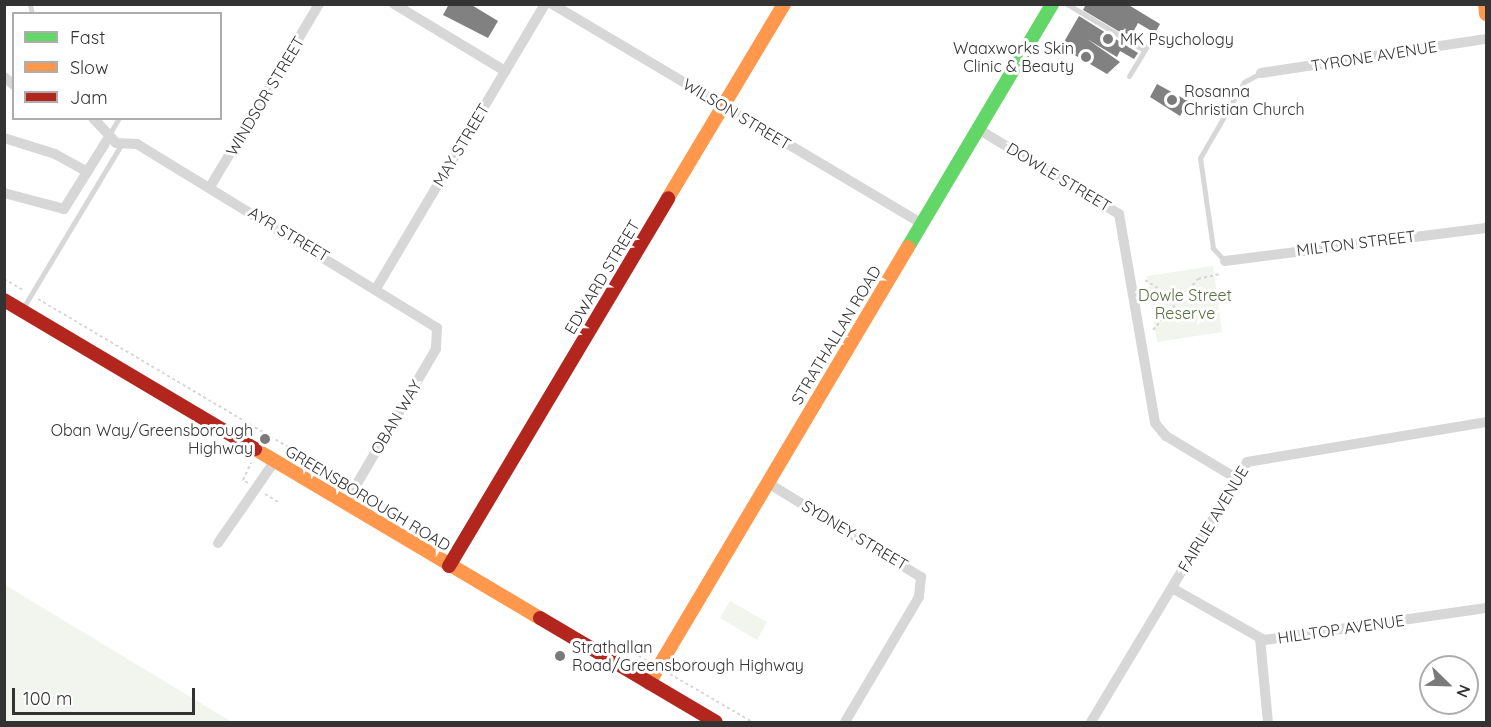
<!DOCTYPE html>
<html>
<head>
<meta charset="utf-8">
<style>
  body { margin:0 }
  #map { position:relative; width:1491px; height:727px; overflow:hidden; background:#fff; font-family:Quicksand,sans-serif }
  div>[style] { position:absolute }
  .green>* { inset:0; background:#f1f5ed }
  .building>* { inset:0; background:#818181 }
  .path>* { height:2px; margin-top:-1px; transform-origin:0; background:repeating-linear-gradient(90deg,#d6d6d6 0 3px,transparent 0 6px) }
  .lane>* { height:5px; margin:-2.5px; padding:0 2.5px; transform-origin:2.5px; border-radius:2.5px; background:#d7d7d7 }
  .street>* { height:10px; margin:-5px; padding:0 5px; transform-origin:5px; border-radius:5px; background:#d7d7d7 }
  .fast>* { height:14px; margin:-7px; padding:0 7px; transform-origin:7px; border-radius:7px; background:#63d668 }
  .slow>* { height:14px; margin:-7px; padding:0 7px; transform-origin:7px; border-radius:7px; background:#ff974d }
  .jam>* { height:14px; margin:-7px; padding:0 7px; transform-origin:7px; border-radius:7px; background:#b3261e }
  .dots>* { width:16px; height:16px; translate:-50% -50%; box-sizing:border-box; border:3px solid #fff; border-radius:50% }
  span { translate:-50% -50%; white-space:nowrap; text-align:center; line-height:1.15; -webkit-text-stroke:6px #fff; paint-order:stroke }
  .poi-label { font-size:16px; color:#333 }
  .left { translate:0 -50%; text-align:left }
  .right { translate:-100% -50%; text-align:right }
  .street-label { font-size:16px; color:#333 }
  .park-label { font-size:16px; color:#56703f }
  .frame { position:absolute; inset:0; border:6px solid #333; pointer-events:none }
  .legend { position:absolute; left:12px; top:12px; width:210px; height:108px; box-sizing:border-box; background:#fff; border:2px solid #adadad; margin:0; padding:8px 10px; list-style:none; font-size:18px; color:#333 }
  .legend li { display:flex; align-items:center; gap:12px; height:30px }
  .legend b { width:30px; border:2px solid #adadad }
  .north { position:absolute; left:1419px; top:655px; width:60px; height:60px; box-sizing:border-box; background:#fff; border:2px solid #adadad; border-radius:50%; rotate:113deg; font-size:16px; font-weight:700; line-height:24px; text-align:center; color:#333 }
  .north::after { content:''; display:block; margin:auto; width:21px; height:27px; background:#7a7a7a; clip-path:polygon(50% 0,100% 100%,50% 72%,0 100%) }
  .scale { position:absolute; left:12px; top:688px; width:183px; height:27px; box-sizing:border-box; border:3px solid #333; border-top:0; padding-left:8px; font-size:18px; line-height:21px; white-space:nowrap; color:#333; -webkit-text-stroke:4px #fff; paint-order:stroke }
</style>
</head>
<body>
<div id="map">
  <div class="green">
    <i style="clip-path:polygon(1213px 266px,1222px 332px,1157px 342px,1147px 276px)"></i>
    <i style="clip-path:polygon(5px 585px,232px 722px,5px 722px)"></i>
    <i style="clip-path:polygon(730px 601px,767px 622px,757px 640px,720px 618px)"></i>
  </div>
  <div class="building">
    <i style="clip-path:polygon(449px 4px,470px 4px,498px 21px,488px 38px,443px 15px)"></i>
    <i style="clip-path:polygon(1086px 4px,1127px 4px,1160px 24px,1155px 33px,1138px 23px,1130px 38px,1083px 10px)"></i>
    <i style="clip-path:polygon(1079px 16px,1138px 53px,1134px 59px,1120px 51px,1117px 57px,1087px 39px,1120px 62px,1107px 74px,1061px 47px)"></i>
    <i style="clip-path:polygon(1157px 84px,1188px 101px,1180px 116px,1150px 97px)"></i>
  </div>
  <div class="path">
    <i style="left:4px;top:279px;width:22px;rotate:30deg"></i>
    <i style="left:1145px;top:280px;width:36px;rotate:32deg"></i>
    <i style="left:38px;top:299px;width:358px;rotate:30.6deg"></i>
    <i style="left:1153px;top:330px;width:68px;rotate:-48.6deg"></i>
    <i style="left:1198px;top:279px;width:23px;rotate:-13deg"></i>
    <i style="left:248px;top:483px;width:6px;rotate:-149deg"></i>
    <i style="left:243px;top:480px;width:19px;rotate:-65deg"></i>
    <i style="left:363px;top:492px;width:99px;rotate:31deg"></i>
    <i style="left:265px;top:494px;width:17px;rotate:31deg"></i>
    <i style="left:618px;top:644px;width:34px;rotate:30deg"></i>
    <i style="left:670px;top:674px;width:95px;rotate:30.3deg"></i>
  </div>
  <div class="lane">
    <i style="left:30px;top:4px;width:10px;rotate:79deg"></i>
    <i style="left:1067px;top:4px;width:90px;rotate:30.9deg"></i>
    <i style="left:1129px;top:76px;width:50px;rotate:-58.8deg"></i>
    <i style="left:109px;top:135px;width:20px;rotate:-60deg"></i>
    <i style="left:1225px;top:261px;width:18px;rotate:-133deg"></i>
    <i style="left:1213px;top:248px;width:91px;rotate:-98.2deg"></i>
    <i style="left:1200px;top:158px;width:88px;rotate:-59.9deg"></i>
    <i style="left:1244px;top:82px;width:19px;rotate:-28deg"></i>
    <i style="left:23px;top:308px;width:190px;rotate:-59deg"></i>
  </div>
  <div class="street">
    <i style="left:394px;top:4px;width:130px;rotate:31.1deg"></i>
    <i style="left:552px;top:4px;width:430px;rotate:30.7deg"></i>
    <i style="left:1261px;top:73px;width:228px;rotate:-8.6deg"></i>
    <i style="left:4px;top:77px;width:13px;rotate:39deg"></i>
    <i style="left:93px;top:118px;width:34px;rotate:47deg"></i>
    <i style="left:116px;top:143px;width:21px;rotate:3deg"></i>
    <i style="left:137px;top:144px;width:352px;rotate:31.5deg"></i>
    <i style="left:437px;top:328px;width:21px;rotate:93deg"></i>
    <i style="left:436px;top:349px;width:180px;rotate:120.4deg"></i>
    <i style="left:978px;top:129px;width:165px;rotate:31.1deg"></i>
    <i style="left:1119px;top:214px;width:212px;rotate:80.2deg"></i>
    <i style="left:1155px;top:423px;width:17px;rotate:50deg"></i>
    <i style="left:1166px;top:436px;width:82px;rotate:31deg"></i>
    <i style="left:4px;top:138px;width:53px;rotate:17.4deg"></i>
    <i style="left:55px;top:154px;width:37px;rotate:29deg"></i>
    <i style="left:210px;top:187px;width:213px;rotate:-59.2deg"></i>
    <i style="left:4px;top:193px;width:62px;rotate:14.9deg"></i>
    <i style="left:64px;top:209px;width:85px;rotate:-58deg"></i>
    <i style="left:1225px;top:261px;width:263px;rotate:-7.2deg"></i>
    <i style="left:377px;top:287px;width:329px;rotate:-59.3deg"></i>
    <i style="left:768px;top:483px;width:180px;rotate:31.6deg"></i>
    <i style="left:921px;top:577px;width:20px;rotate:96deg"></i>
    <i style="left:919px;top:597px;width:145px;rotate:120.6deg"></i>
    <i style="left:218px;top:543px;width:98px;rotate:-55.3deg"></i>
    <i style="left:1172px;top:588px;width:106px;rotate:29.5deg"></i>
    <i style="left:1264px;top:640px;width:224px;rotate:-8.2deg"></i>
    <i style="left:1260px;top:638px;width:84px;rotate:84.6deg"></i>
    <i style="left:1091px;top:722px;width:303px;rotate:-59deg"></i>
    <i style="left:1247px;top:462px;width:242px;rotate:-9.5deg"></i>
  </div>
  <div class="fast">
    <i style="left:908px;top:247px;width:282px;rotate:-59.3deg"></i>
  </div>
  <div class="slow">
    <i style="left:1485px;top:4px;width:10px;rotate:84deg"></i>
    <i style="left:668px;top:198px;width:226px;rotate:-59.1deg"></i>
    <i style="left:255px;top:449px;width:331px;rotate:30.7deg"></i>
    <i style="left:649px;top:683px;width:507px;rotate:-59.29deg"></i>
  </div>
  <div class="jam">
    <i style="left:4px;top:300px;width:292px;rotate:30.7deg"></i>
    <i style="left:449px;top:566px;width:428px;rotate:-59.2deg"></i>
    <i style="left:540px;top:618px;width:204px;rotate:30.6deg"></i>
  </div>
  <div class="dots">
    <i style="left:1108px;top:39px;background:#7a7a7a"></i>
    <i style="left:1086px;top:57px;background:#7a7a7a"></i>
    <i style="left:1172px;top:100px;background:#7a7a7a"></i>
    <i style="left:265px;top:439px;background:#7a7a7a"></i>
    <i style="left:560px;top:656px;background:#7a7a7a"></i>
  </div>
  <div class="poi-label">
    <span class="left" style="left:1120px;top:39px">MK Psychology</span>
    <span class="right" style="left:1074px;top:57px">Waaxworks Skin<br>Clinic &amp; Beauty</span>
    <span class="left" style="left:1184px;top:100px">Rosanna<br>Christian Church</span>
    <span class="right" style="left:253px;top:439px">Oban Way/Greensborough<br>Highway</span>
    <span class="left" style="left:572px;top:656px">Strathallan<br>Road/Greensborough Highway</span>
  </div>
  <div class="street-label">
    <span style="left:1374px;top:56px;rotate:-9deg">TYRONE AVENUE</span>
    <span style="left:265px;top:96px;rotate:-59deg">WINDSOR STREET</span>
    <span style="left:737px;top:114px;rotate:31deg">WILSON STREET</span>
    <span style="left:461px;top:145px;rotate:-59deg">MAY STREET</span>
    <span style="left:1059px;top:177px;rotate:31deg">DOWLE STREET</span>
    <span style="left:289px;top:234px;rotate:31deg">AYR STREET</span>
    <span style="left:1356px;top:243px;rotate:-7deg">MILTON STREET</span>
    <span style="left:602px;top:277px;rotate:-59deg">EDWARD STREET</span>
    <span style="left:836px;top:335px;rotate:-59deg">STRATHALLAN ROAD</span>
    <span style="left:396px;top:417px;rotate:-59deg">OBAN WAY</span>
    <span style="left:368px;top:498px;rotate:31deg">GREENSBOROUGH ROAD</span>
    <span style="left:1213px;top:519px;rotate:-59deg">FAIRLIE AVENUE</span>
    <span style="left:855px;top:535px;rotate:31deg">SYDNEY STREET</span>
    <span style="left:1341px;top:629px;rotate:-8deg">HILLTOP AVENUE</span>
  </div>
  <div class="park-label">
    <span style="left:1185px;top:304px">Dowle Street<br>Reserve</span>
  </div>
  <div class="frame"></div>
  <ul class="legend">
  <li><b style="height:8px;background:#63d668"></b>Fast</li>
  <li><b style="height:8px;background:#ff974d"></b>Slow</li>
  <li><b style="height:8px;background:#b3261e"></b>Jam</li>
  </ul>
  <div class="north">N</div>
  <div class="scale">100 m</div>
</div>
</body>
</html>
